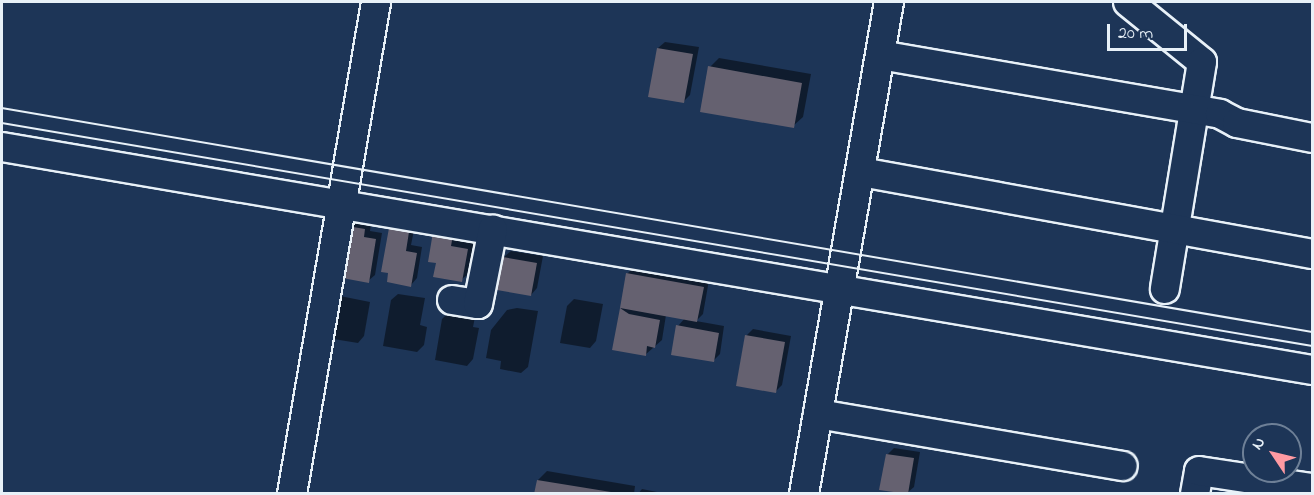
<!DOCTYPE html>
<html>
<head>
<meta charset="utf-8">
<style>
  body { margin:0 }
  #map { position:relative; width:1314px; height:495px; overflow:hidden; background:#1d3557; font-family:"Indie Flower",sans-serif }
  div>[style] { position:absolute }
  .shadow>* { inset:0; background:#0007 }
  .building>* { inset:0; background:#656170 }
  .roads { filter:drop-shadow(2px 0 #e8f1f8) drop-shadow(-2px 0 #e8f1f8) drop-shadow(0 2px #e8f1f8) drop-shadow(0 -2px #e8f1f8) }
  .street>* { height:28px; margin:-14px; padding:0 14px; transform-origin:14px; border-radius:14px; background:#1d3557 }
  .tram>* { height:1.5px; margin:-0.75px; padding:0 0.75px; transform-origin:0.75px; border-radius:0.75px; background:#e8f1f8 }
  span { translate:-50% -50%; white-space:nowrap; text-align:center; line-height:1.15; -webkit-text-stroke:4.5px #1d3557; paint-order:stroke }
  .frame { position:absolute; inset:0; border:3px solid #e8f1f8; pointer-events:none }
  .north { position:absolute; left:1242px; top:423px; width:60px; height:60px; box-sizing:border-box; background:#1d3557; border:2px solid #6e8097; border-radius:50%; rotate:305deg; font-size:16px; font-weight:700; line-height:24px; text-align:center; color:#e8f1f8 }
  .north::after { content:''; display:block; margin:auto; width:21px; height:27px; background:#ff9aa2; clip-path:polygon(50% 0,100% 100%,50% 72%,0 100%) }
  .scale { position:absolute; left:1107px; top:24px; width:80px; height:27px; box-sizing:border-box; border:3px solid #e8f1f8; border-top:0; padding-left:8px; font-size:18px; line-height:21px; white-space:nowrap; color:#e8f1f8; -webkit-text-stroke:4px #1d3557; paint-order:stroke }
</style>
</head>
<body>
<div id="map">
  <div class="shadow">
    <i style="clip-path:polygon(665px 42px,699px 47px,690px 95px,684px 101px,658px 48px)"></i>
    <i style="clip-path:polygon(719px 58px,811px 74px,803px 117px,793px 126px,710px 67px)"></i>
    <i style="clip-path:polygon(355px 220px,371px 223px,370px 231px,382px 233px,375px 275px,368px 281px,348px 226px)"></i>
    <i style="clip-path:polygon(397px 222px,415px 225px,411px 245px,422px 247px,417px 278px,411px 285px,390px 229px)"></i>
    <i style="clip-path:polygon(459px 229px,457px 240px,474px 243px,468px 274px,461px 280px,437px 262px,429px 261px)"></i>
    <i style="clip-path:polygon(511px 251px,543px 256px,537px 288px,531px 295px,504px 257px)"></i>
    <i style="clip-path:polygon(634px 267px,709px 280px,703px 314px,696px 321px,724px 326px,720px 354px,713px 361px,678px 326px,685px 318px,666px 315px,662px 340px,645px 355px,614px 349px,627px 274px)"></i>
    <i style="clip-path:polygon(398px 294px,425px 298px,420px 325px,427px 327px,424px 345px,417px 352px,383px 346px,391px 300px)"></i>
    <i style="clip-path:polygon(340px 296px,370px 302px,364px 336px,358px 343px,327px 338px)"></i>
    <i style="clip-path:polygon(574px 299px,603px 304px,596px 341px,590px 348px,560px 343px,567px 306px)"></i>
    <i style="clip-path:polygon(517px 308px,538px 311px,528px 367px,521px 373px,500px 369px,501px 361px,486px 358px,491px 330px,507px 310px)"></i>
    <i style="clip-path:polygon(449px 312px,475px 317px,473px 327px,479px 328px,473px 359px,467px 366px,435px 360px,442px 319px)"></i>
    <i style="clip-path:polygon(753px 329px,791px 336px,782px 385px,775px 392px,747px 335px)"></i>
    <i style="clip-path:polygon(894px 448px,920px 452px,914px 487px,907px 493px,887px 455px)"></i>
    <i style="clip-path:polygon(547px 471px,635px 486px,634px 494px,536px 494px,538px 480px)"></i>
    <i style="clip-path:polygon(642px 489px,667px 494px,638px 494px)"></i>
  </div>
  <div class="building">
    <i style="clip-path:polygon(657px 48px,693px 54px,684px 103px,648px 97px)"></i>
    <i style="clip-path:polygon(708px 66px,802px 83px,794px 128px,700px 112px)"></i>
    <i style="clip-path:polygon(347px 226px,365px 229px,364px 237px,376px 239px,369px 283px,337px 277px)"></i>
    <i style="clip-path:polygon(389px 228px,409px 232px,406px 251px,417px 253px,411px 287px,387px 282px,388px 273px,381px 272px)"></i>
    <i style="clip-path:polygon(433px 232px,453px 235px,451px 246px,468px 249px,462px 282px,433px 277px,436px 263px,428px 262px)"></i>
    <i style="clip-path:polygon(503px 257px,537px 263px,531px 296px,497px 290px)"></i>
    <i style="clip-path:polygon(626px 273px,704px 287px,697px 322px,620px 308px)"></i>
    <i style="clip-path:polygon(620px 308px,629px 314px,660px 320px,655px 348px,647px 346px,646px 356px,612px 350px)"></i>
    <i style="clip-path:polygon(676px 325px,719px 333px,714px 362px,671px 355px)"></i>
    <i style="clip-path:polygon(745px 335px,785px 342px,776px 393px,736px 386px)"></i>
    <i style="clip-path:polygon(886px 454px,914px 458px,908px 494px,879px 490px)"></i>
    <i style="clip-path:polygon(537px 480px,611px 492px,611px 494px,534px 494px)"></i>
  </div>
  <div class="roads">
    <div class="street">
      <i style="left:1128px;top:2px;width:95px;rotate:39deg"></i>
      <i style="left:1202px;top:62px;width:230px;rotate:99.3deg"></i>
      <i style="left:880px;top:55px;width:345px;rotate:9.8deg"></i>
      <i style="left:1220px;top:114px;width:19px;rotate:28deg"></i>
      <i style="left:1237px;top:123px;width:76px;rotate:11.3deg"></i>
      <i style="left:2px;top:147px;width:1329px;rotate:9.66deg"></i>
      <i style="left:861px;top:172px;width:458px;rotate:10.3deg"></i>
      <i style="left:452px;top:300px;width:26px;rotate:9deg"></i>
      <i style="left:478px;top:304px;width:76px;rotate:-78.7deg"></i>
      <i style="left:818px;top:414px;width:309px;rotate:9.7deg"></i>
      <i style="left:292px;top:494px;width:499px;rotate:-80.3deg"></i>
      <i style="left:804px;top:494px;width:499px;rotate:-80.2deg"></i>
      <i style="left:1195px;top:494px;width:23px;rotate:-80deg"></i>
      <i style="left:1199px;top:471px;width:114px;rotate:8.6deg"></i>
    </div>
  </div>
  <div class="tram">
    <i style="left:2px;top:108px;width:1329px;rotate:9.7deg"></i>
    <i style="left:2px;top:123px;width:1329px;rotate:9.66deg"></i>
  </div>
  <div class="frame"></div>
  <div class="north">N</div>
  <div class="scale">20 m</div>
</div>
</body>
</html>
